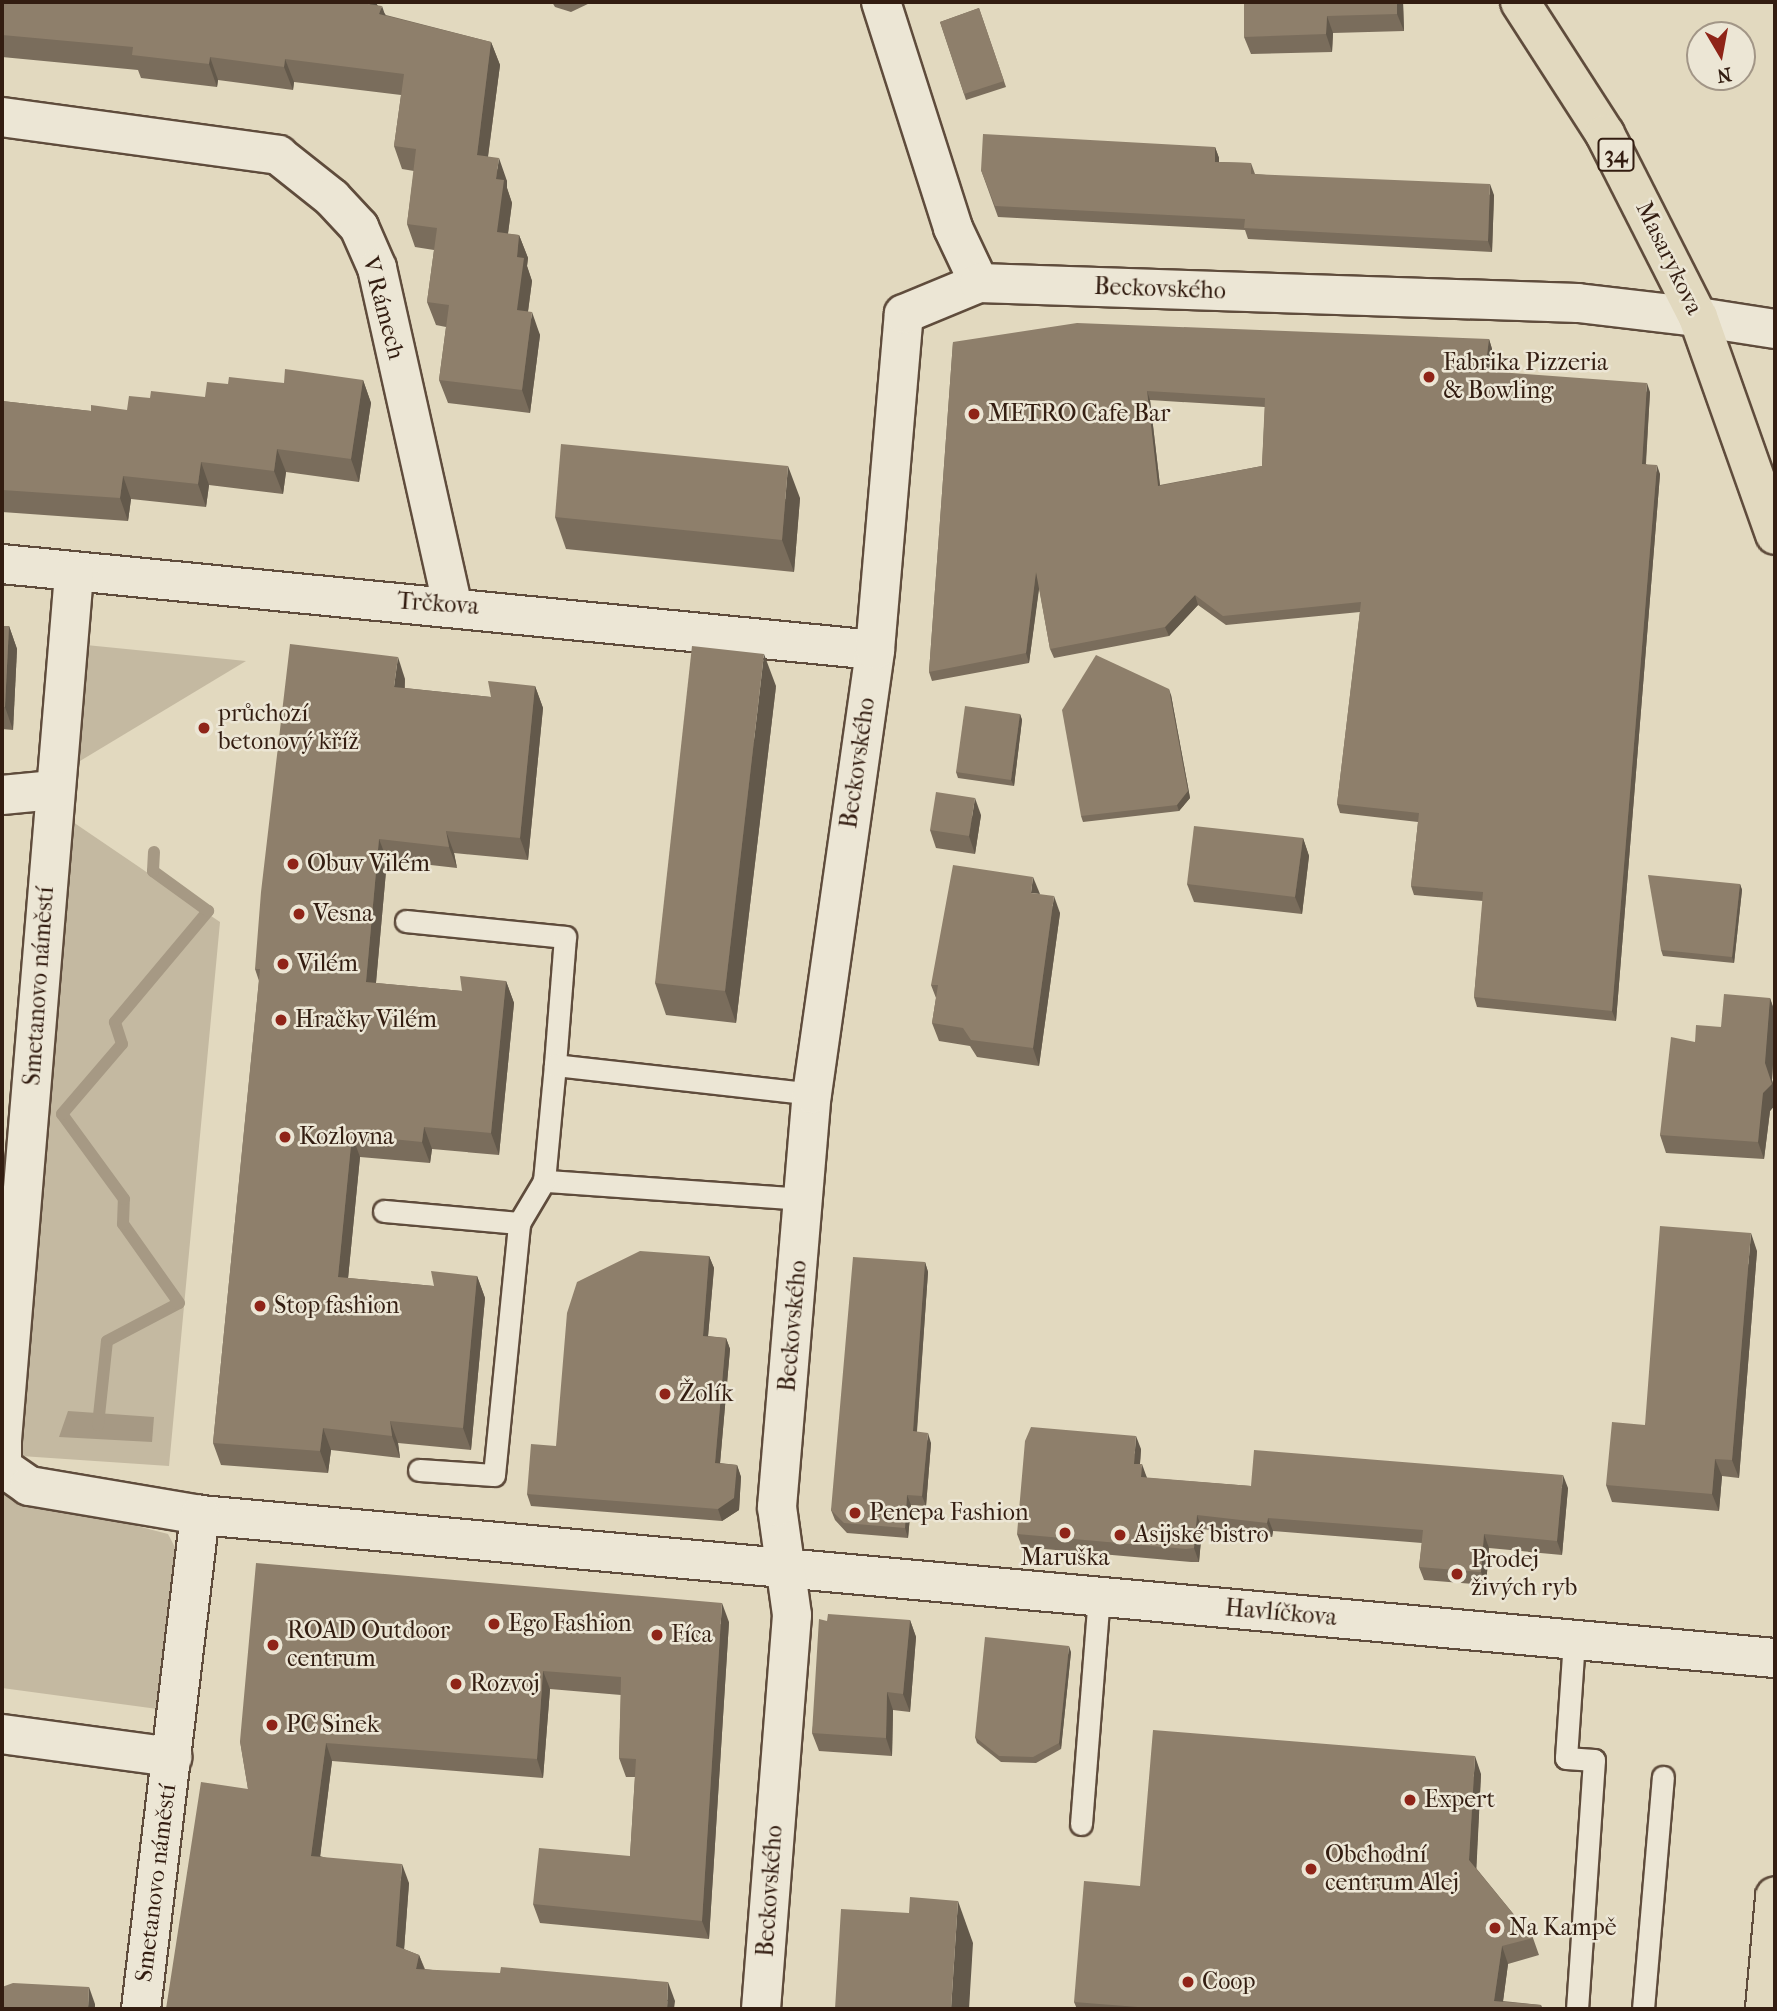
<!DOCTYPE html>
<html>
<head>
<meta charset="utf-8">
<style>
  body { margin:0 }
  #map { position:relative; width:1777px; height:2011px; overflow:hidden; background:#e2d9bf; font-family:"IM FELL French Canon",serif }
  div>[style] { position:absolute }
  .green>* { inset:0; background:#c4b9a1 }
  .water>* { inset:0; background:#a69984 }
  .stream>* { height:12px; margin:-6px; padding:0 6px; transform-origin:6px; border-radius:6px; background:#a69984 }
  .roads { filter:drop-shadow(2px 0 #5f4c3c) drop-shadow(-2px 0 #5f4c3c) drop-shadow(0 2px #5f4c3c) drop-shadow(0 -2px #5f4c3c) }
  .service>* { height:21px; margin:-10.5px; padding:0 10.5px; transform-origin:10.5px; border-radius:10.5px; background:#ece6d5 }
  .minor>* { height:38px; margin:-19px; padding:0 19px; transform-origin:19px; border-radius:19px; background:#ece6d5 }
  .secondary>* { height:38px; margin:-19px; padding:0 19px; transform-origin:19px; border-radius:19px; background:#ece6d5 }
  .primary>* { height:38px; margin:-19px; padding:0 19px; transform-origin:19px; border-radius:19px; background:#e2d9bf }
  .wall>* { inset:0; background:#7a6d5c }
  .shaded-wall>* { inset:0; background:#63594b }
  .building>* { inset:0; background:#8e7f6b }
  .dots>* { width:19px; height:19px; translate:-50% -50%; box-sizing:border-box; border:4px solid #ece6d5; border-radius:50% }
  span { translate:-50% -50%; white-space:nowrap; text-align:center; line-height:1.15; -webkit-text-stroke:5px #ece6d5; paint-order:stroke }
  .shield-label span { padding:2px 5px; background:#ece6d5; border:2px solid; border-radius:5px; -webkit-text-stroke-width:0 }
  .shield-label { font-size:23px; color:#331d11; font-weight:700 }
  .street-label { font-size:24px; color:#331d11 }
  .poi-label { font-size:24px; color:#331d11 }
  .left { translate:0 -50%; text-align:left }
  .frame { position:absolute; inset:0; border:4px solid #331d11; pointer-events:none }
  .north { position:absolute; left:1686px; top:21px; width:70px; height:70px; box-sizing:border-box; background:#ece6d5; border:2px solid #a29687; border-radius:50%; rotate:170deg; font-size:19px; font-weight:700; line-height:28px; text-align:center; color:#331d11 }
  .north::after { content:''; display:block; margin:auto; width:24px; height:32px; background:#8f2418; clip-path:polygon(50% 0,100% 100%,50% 72%,0 100%) }
</style>
</head>
<body>
<div id="map">
  <div class="green">
    <i style="clip-path:polygon(86px 645px,246px 661px,75px 764px)"></i>
    <i style="clip-path:polygon(70px 820px,220px 922px,169px 1466px,21px 1456px,16px 1430px)"></i>
    <i style="clip-path:polygon(2px 1491px,168px 1534px,179px 1555px,165px 1710px,2px 1688px)"></i>
  </div>
  <div class="water">
    <i style="clip-path:polygon(68px 1411px,154px 1417px,152px 1442px,59px 1437px)"></i>
  </div>
  <div class="stream">
    <i style="left:98px;top:1425px;width:84px;rotate:-83.9deg"></i>
    <i style="left:107px;top:1341px;width:81px;rotate:-27.8deg"></i>
    <i style="left:179px;top:1303px;width:97px;rotate:-125.3deg"></i>
    <i style="left:123px;top:1224px;width:25px;rotate:-88deg"></i>
    <i style="left:124px;top:1199px;width:105px;rotate:-126.1deg"></i>
    <i style="left:62px;top:1114px;width:92px;rotate:-49.4deg"></i>
    <i style="left:122px;top:1044px;width:23px;rotate:-108deg"></i>
    <i style="left:115px;top:1022px;width:145px;rotate:-50deg"></i>
    <i style="left:208px;top:911px;width:68px;rotate:-144deg"></i>
    <i style="left:153px;top:871px;width:19px;rotate:-87deg"></i>
  </div>
  <div class="roads">
    <div class="service">
      <i style="left:406px;top:921px;width:160px;rotate:5.7deg"></i>
      <i style="left:565px;top:937px;width:128px;rotate:94.5deg"></i>
      <i style="left:804px;top:1199px;width:261px;rotate:-176deg"></i>
      <i style="left:544px;top:1181px;width:117px;rotate:-84.6deg"></i>
      <i style="left:555px;top:1065px;width:259px;rotate:6.4deg"></i>
      <i style="left:384px;top:1211px;width:136px;rotate:5.1deg"></i>
      <i style="left:419px;top:1470px;width:75px;rotate:3.8deg"></i>
      <i style="left:494px;top:1475px;width:253px;rotate:-84.3deg"></i>
      <i style="left:519px;top:1223px;width:49px;rotate:-59.2deg"></i>
      <i style="left:1574px;top:1640px;width:118px;rotate:93.9deg"></i>
      <i style="left:1566px;top:1758px;width:28px;rotate:4deg"></i>
      <i style="left:1594px;top:1760px;width:250px;rotate:93.9deg"></i>
      <i style="left:1081px;top:1824px;width:228px;rotate:-85.5deg"></i>
      <i style="left:1643px;top:2009px;width:233px;rotate:-85.1deg"></i>
    </div>
    <div class="minor">
      <i style="left:881px;top:2px;width:237px;rotate:72.3deg"></i>
      <i style="left:953px;top:228px;width:61px;rotate:64.7deg"></i>
      <i style="left:2px;top:117px;width:279px;rotate:7.8deg"></i>
      <i style="left:278px;top:155px;width:69px;rotate:38.5deg"></i>
      <i style="left:332px;top:198px;width:40px;rotate:47deg"></i>
      <i style="left:359px;top:227px;width:45px;rotate:66.3deg"></i>
      <i style="left:377px;top:268px;width:344px;rotate:77.4deg"></i>
      <i style="left:2px;top:564px;width:877px;rotate:5.63deg"></i>
      <i style="left:74px;top:574px;width:869px;rotate:94.75deg"></i>
      <i style="left:2px;top:1440px;width:27px;rotate:90deg"></i>
      <i style="left:2px;top:1467px;width:33px;rotate:35deg"></i>
      <i style="left:29px;top:1486px;width:173px;rotate:9.6deg"></i>
      <i style="left:200px;top:1515px;width:1581px;rotate:5.19deg"></i>
      <i style="left:2px;top:795px;width:52px;rotate:-5.5deg"></i>
      <i style="left:2px;top:1734px;width:172px;rotate:7.7deg"></i>
      <i style="left:141px;top:2009px;width:498px;rotate:-83.2deg"></i>
      <i style="left:761px;top:2009px;width:395px;rotate:-85.5deg"></i>
      <i style="left:792px;top:1615px;width:109px;rotate:-97.9deg"></i>
      <i style="left:777px;top:1507px;width:414px;rotate:-85.2deg"></i>
      <i style="left:812px;top:1094px;width:448px;rotate:-81.9deg"></i>
      <i style="left:875px;top:650px;width:337px;rotate:-85.1deg"></i>
      <i style="left:904px;top:314px;width:81px;rotate:-22.5deg"></i>
      <i style="left:979px;top:283px;width:599px;rotate:1.91deg"></i>
      <i style="left:1578px;top:303px;width:121px;rotate:6.7deg"></i>
    </div>
    <div class="secondary">
      <i style="left:1698px;top:317px;width:78px;rotate:8.9deg"></i>
    </div>
    <div class="primary">
      <i style="left:1520px;top:2px;width:157px;rotate:57.2deg"></i>
      <i style="left:1605px;top:134px;width:205px;rotate:63.1deg"></i>
      <i style="left:1698px;top:317px;width:231px;rotate:70.5deg"></i>
      <i style="left:1765px;top:2009px;width:113px;rotate:-84.9deg"></i>
    </div>
  </div>
  <div class="wall">
    <i style="clip-path:polygon(2px 2px,377px 5px,386px 15px,491px 42px,500px 65px,488px 157px,507px 181px,507px 188px,512px 203px,508px 234px,519px 235px,528px 258px,527px 266px,532px 281px,528px 312px,540px 335px,530px 413px,448px 403px,439px 380px,446px 327px,436px 325px,427px 302px,434px 250px,415px 247px,407px 224px,414px 171px,402px 169px,394px 146px,401px 95px,294px 82px,293px 90px,218px 80px,217px 87px,141px 78px,138px 70px,2px 57px)"></i>
    <i style="clip-path:polygon(552px 2px,592px 2px,571px 12px,555px 7px)"></i>
    <i style="clip-path:polygon(1244px 2px,1403px 2px,1404px 31px,1333px 33px,1332px 52px,1251px 54px,1244px 37px)"></i>
    <i style="clip-path:polygon(979px 8px,1006px 87px,966px 100px,940px 22px)"></i>
    <i style="clip-path:polygon(1215px 147px,1219px 158px,1219px 162px,1251px 163px,1255px 174px,1494px 195px,1492px 252px,1248px 239px,1245px 230px,998px 217px,981px 170px)"></i>
    <i style="clip-path:polygon(evenodd,1489px 339px,1492px 349px,1490px 372px,1650px 392px,1646px 464px,1660px 474px,1616px 1021px,1477px 1007px,1474px 997px,1483px 901px,1414px 895px,1411px 886px,1418px 822px,1340px 813px,1337px 804px,1360px 612px,1226px 625px,1198px 605px,1169px 636px,1054px 658px,1050px 649px,1039px 587px,1029px 663px,932px 681px,929px 672px,953px 342px,1489px 339px,1150px 400px,1265px 407px,1262px 466px,1160px 485px,1150px 400px)"></i>
    <i style="clip-path:polygon(363px 380px,371px 403px,359px 482px,286px 472px,283px 494px,209px 485px,206px 507px,131px 499px,128px 521px,2px 512px,2px 401px,91px 411px,127px 410px,205px 397px,228px 384px,284px 383px)"></i>
    <i style="clip-path:polygon(800px 498px,794px 572px,566px 549px,555px 517px)"></i>
    <i style="clip-path:polygon(2px 626px,9px 626px,17px 649px,13px 730px,2px 729px)"></i>
    <i style="clip-path:polygon(405px 679px,405px 688px,491px 697px,535px 686px,543px 708px,528px 860px,454px 853px,457px 868px,387px 860px,376px 983px,462px 991px,506px 981px,514px 1003px,499px 1155px,432px 1149px,430px 1163px,360px 1157px,348px 1278px,434px 1286px,477px 1276px,485px 1298px,471px 1450px,398px 1443px,400px 1458px,331px 1450px,328px 1473px,221px 1465px,213px 1443px,259px 981px,255px 969px)"></i>
    <i style="clip-path:polygon(776px 686px,736px 1023px,666px 1015px,655px 983px)"></i>
    <i style="clip-path:polygon(1171px 695px,1190px 798px,1179px 811px,1083px 822px,1081px 816px)"></i>
    <i style="clip-path:polygon(1020px 714px,1022px 720px,1014px 786px,958px 778px,956px 772px)"></i>
    <i style="clip-path:polygon(981px 815px,975px 854px,936px 848px,930px 830px)"></i>
    <i style="clip-path:polygon(1303px 838px,1309px 856px,1302px 914px,1194px 902px,1187px 884px)"></i>
    <i style="clip-path:polygon(1740px 884px,1742px 890px,1734px 963px,1663px 956px,1661px 950px)"></i>
    <i style="clip-path:polygon(1039px 894px,1060px 913px,1039px 1066px,977px 1057px,970px 1046px,939px 1041px,932px 1023px,936px 998px,931px 985px)"></i>
    <i style="clip-path:polygon(1770px 998px,1775px 1013px,1775px 1031px,1772px 1080px,1775px 1091px,1775px 1105px,1770px 1111px,1764px 1159px,1666px 1153px,1660px 1135px,1695px 1042px)"></i>
    <i style="clip-path:polygon(1757px 1251px,1739px 1478px,1722px 1476px,1719px 1511px,1612px 1502px,1606px 1485px)"></i>
    <i style="clip-path:polygon(709px 1256px,714px 1268px,708px 1336px,726px 1338px,730px 1349px,720px 1463px,737px 1465px,741px 1477px,739px 1510px,722px 1521px,531px 1506px,527px 1494px)"></i>
    <i style="clip-path:polygon(925px 1262px,928px 1272px,917px 1432px,931px 1443px,926px 1506px,911px 1505px,908px 1538px,847px 1533px,835px 1520px,831px 1510px)"></i>
    <i style="clip-path:polygon(1141px 1449px,1140px 1464px,1147px 1478px,1251px 1486px,1568px 1488px,1562px 1555px,1489px 1548px,1486px 1585px,1424px 1580px,1419px 1567px,1422px 1543px,1273px 1531px,1272px 1537px,1202px 1529px,1199px 1562px,1191px 1562px,1022px 1547px,1017px 1534px)"></i>
    <i style="clip-path:polygon(910px 1620px,916px 1637px,910px 1712px,893px 1710px,892px 1756px,819px 1751px,812px 1733px,827px 1621px)"></i>
    <i style="clip-path:polygon(729px 1622px,709px 1939px,540px 1923px,533px 1904px,630px 1856px,635px 1777px,626px 1777px,619px 1758px,621px 1695px,550px 1689px,543px 1778px,332px 1761px,320px 1856px,409px 1883px,404px 1949px,419px 1955px,425px 1969px,675px 2001px,166px 2009px,248px 1789px,240px 1741px)"></i>
    <i style="clip-path:polygon(1071px 1652px,1061px 1749px,1036px 1763px,1001px 1762px,977px 1743px,975px 1737px)"></i>
    <i style="clip-path:polygon(1481px 1774px,1476px 1868px,1533px 1938px,1539px 1955px,1508px 1964px,1503px 2001px,1541px 2005px,1543px 2009px,1077px 2009px,1074px 2002px,1140px 1886px)"></i>
  </div>
  <div class="shaded-wall">
    <i style="clip-path:polygon(368px 2px,376px 2px,379px 9px,368px 4px)"></i>
    <i style="clip-path:polygon(1397px 2px,1403px 2px,1404px 31px,1397px 14px)"></i>
    <i style="clip-path:polygon(382px 6px,390px 29px,379px 14px)"></i>
    <i style="clip-path:polygon(1327px 16px,1333px 33px,1332px 52px,1326px 34px)"></i>
    <i style="clip-path:polygon(491px 42px,500px 65px,485px 178px,477px 155px)"></i>
    <i style="clip-path:polygon(210px 57px,218px 80px,217px 87px,209px 64px)"></i>
    <i style="clip-path:polygon(285px 59px,294px 82px,293px 90px,284px 67px)"></i>
    <i style="clip-path:polygon(1215px 147px,1219px 158px,1219px 173px,1215px 162px)"></i>
    <i style="clip-path:polygon(499px 158px,507px 181px,507px 188px,512px 203px,505px 255px,497px 232px,496px 179px)"></i>
    <i style="clip-path:polygon(1490px 184px,1494px 195px,1492px 252px,1488px 241px)"></i>
    <i style="clip-path:polygon(519px 235px,528px 258px,527px 266px,532px 281px,525px 333px,517px 310px,517px 257px)"></i>
    <i style="clip-path:polygon(532px 312px,540px 335px,530px 413px,522px 390px)"></i>
    <i style="clip-path:polygon(1489px 339px,1492px 349px,1489px 381px,1485px 371px)"></i>
    <i style="clip-path:polygon(363px 380px,371px 403px,359px 482px,351px 459px)"></i>
    <i style="clip-path:polygon(1647px 383px,1650px 392px,1645px 473px,1642px 464px)"></i>
    <i style="clip-path:polygon(1147px 391px,1150px 400px,1161px 495px,1158px 486px)"></i>
    <i style="clip-path:polygon(277px 449px,286px 472px,283px 494px,274px 471px)"></i>
    <i style="clip-path:polygon(201px 462px,209px 485px,206px 507px,198px 484px)"></i>
    <i style="clip-path:polygon(1657px 465px,1660px 474px,1616px 1021px,1612px 1011px)"></i>
    <i style="clip-path:polygon(788px 466px,800px 498px,794px 572px,782px 540px)"></i>
    <i style="clip-path:polygon(123px 476px,131px 499px,128px 521px,120px 498px)"></i>
    <i style="clip-path:polygon(1036px 572px,1040px 582px,1029px 663px,1026px 653px)"></i>
    <i style="clip-path:polygon(1195px 595px,1198px 605px,1169px 636px,1165px 627px)"></i>
    <i style="clip-path:polygon(9px 626px,17px 649px,13px 730px,5px 707px)"></i>
    <i style="clip-path:polygon(764px 654px,776px 686px,736px 1023px,725px 991px)"></i>
    <i style="clip-path:polygon(398px 657px,405px 679px,402px 709px,394px 687px)"></i>
    <i style="clip-path:polygon(535px 686px,543px 708px,528px 860px,520px 838px)"></i>
    <i style="clip-path:polygon(1169px 689px,1171px 695px,1190px 798px,1179px 811px,1177px 805px)"></i>
    <i style="clip-path:polygon(1020px 714px,1022px 720px,1014px 786px,1011px 780px)"></i>
    <i style="clip-path:polygon(975px 798px,981px 815px,975px 854px,969px 836px)"></i>
    <i style="clip-path:polygon(446px 831px,454px 853px,457px 868px,449px 847px)"></i>
    <i style="clip-path:polygon(1303px 838px,1309px 856px,1302px 914px,1295px 897px)"></i>
    <i style="clip-path:polygon(379px 839px,387px 860px,374px 1004px,366px 982px)"></i>
    <i style="clip-path:polygon(1033px 877px,1040px 894px,1031px 893px)"></i>
    <i style="clip-path:polygon(1740px 884px,1742px 890px,1734px 963px,1732px 957px)"></i>
    <i style="clip-path:polygon(1054px 896px,1060px 913px,1039px 1066px,1033px 1048px)"></i>
    <i style="clip-path:polygon(506px 981px,514px 1003px,499px 1155px,491px 1133px)"></i>
    <i style="clip-path:polygon(1770px 998px,1775px 1013px,1775px 1031px,1772px 1080px,1775px 1091px,1775px 1105px,1770px 1111px,1764px 1159px,1758px 1142px)"></i>
    <i style="clip-path:polygon(424px 1127px,432px 1149px,430px 1163px,422px 1142px)"></i>
    <i style="clip-path:polygon(352px 1135px,360px 1157px,346px 1299px,338px 1277px)"></i>
    <i style="clip-path:polygon(1751px 1233px,1757px 1251px,1739px 1478px,1732px 1460px)"></i>
    <i style="clip-path:polygon(709px 1256px,714px 1268px,707px 1348px,703px 1336px)"></i>
    <i style="clip-path:polygon(925px 1262px,928px 1272px,916px 1441px,913px 1431px)"></i>
    <i style="clip-path:polygon(477px 1276px,485px 1298px,471px 1450px,463px 1428px)"></i>
    <i style="clip-path:polygon(726px 1338px,730px 1349px,719px 1475px,715px 1463px)"></i>
    <i style="clip-path:polygon(390px 1421px,398px 1443px,400px 1458px,392px 1436px)"></i>
    <i style="clip-path:polygon(323px 1428px,331px 1450px,328px 1473px,320px 1451px)"></i>
    <i style="clip-path:polygon(928px 1433px,931px 1443px,926px 1506px,922px 1496px)"></i>
    <i style="clip-path:polygon(1136px 1436px,1141px 1449px,1139px 1477px,1134px 1464px)"></i>
    <i style="clip-path:polygon(1715px 1459px,1722px 1476px,1719px 1511px,1712px 1494px)"></i>
    <i style="clip-path:polygon(1142px 1464px,1147px 1478px,1141px 1477px)"></i>
    <i style="clip-path:polygon(737px 1465px,741px 1477px,739px 1510px,722px 1521px,718px 1509px)"></i>
    <i style="clip-path:polygon(1563px 1475px,1568px 1488px,1562px 1555px,1557px 1541px)"></i>
    <i style="clip-path:polygon(907px 1495px,911px 1505px,908px 1538px,905px 1528px)"></i>
    <i style="clip-path:polygon(1197px 1515px,1202px 1529px,1199px 1562px,1194px 1548px)"></i>
    <i style="clip-path:polygon(1268px 1518px,1273px 1531px,1272px 1537px,1267px 1523px)"></i>
    <i style="clip-path:polygon(1484px 1534px,1489px 1548px,1486px 1585px,1481px 1572px)"></i>
    <i style="clip-path:polygon(722px 1603px,729px 1622px,709px 1939px,702px 1921px)"></i>
    <i style="clip-path:polygon(910px 1620px,916px 1637px,910px 1712px,903px 1694px)"></i>
    <i style="clip-path:polygon(1069px 1646px,1071px 1652px,1061px 1749px,1059px 1743px)"></i>
    <i style="clip-path:polygon(543px 1671px,550px 1689px,543px 1778px,537px 1759px)"></i>
    <i style="clip-path:polygon(887px 1692px,893px 1710px,892px 1756px,886px 1738px)"></i>
    <i style="clip-path:polygon(326px 1743px,332px 1761px,318px 1874px,311px 1856px)"></i>
    <i style="clip-path:polygon(1475px 1756px,1481px 1774px,1476px 1877px,1469px 1860px)"></i>
    <i style="clip-path:polygon(402px 1864px,409px 1883px,403px 1964px,396px 1946px)"></i>
    <i style="clip-path:polygon(958px 1901px,973px 1943px,969px 2009px,951px 2009px)"></i>
    <i style="clip-path:polygon(1502px 1946px,1508px 1964px,1502px 2009px,1494px 2001px)"></i>
    <i style="clip-path:polygon(419px 1955px,426px 1974px,416px 1969px)"></i>
    <i style="clip-path:polygon(668px 1982px,675px 2001px,674px 2009px,667px 2009px)"></i>
    <i style="clip-path:polygon(89px 1987px,95px 2004px,95px 2009px,88px 2009px)"></i>
  </div>
  <div class="building">
    <i style="clip-path:polygon(2px 2px,368px 2px,368px 4px,382px 6px,379px 14px,491px 42px,477px 155px,499px 158px,496px 179px,504px 180px,497px 232px,519px 235px,517px 257px,524px 258px,517px 310px,532px 312px,522px 390px,439px 380px,449px 305px,427px 302px,437px 228px,407px 224px,416px 149px,394px 146px,404px 74px,285px 59px,284px 67px,210px 57px,209px 64px,132px 55px,133px 47px,2px 35px)"></i>
    <i style="clip-path:polygon(1244px 2px,1397px 2px,1397px 14px,1327px 16px,1326px 34px,1244px 37px)"></i>
    <i style="clip-path:polygon(979px 8px,1004px 81px,964px 94px,940px 22px)"></i>
    <i style="clip-path:polygon(983px 134px,1215px 147px,1215px 162px,1251px 163px,1251px 174px,1490px 184px,1488px 241px,1244px 228px,1245px 219px,995px 206px,981px 170px)"></i>
    <i style="clip-path:polygon(evenodd,1077px 323px,1489px 339px,1485px 371px,1647px 383px,1642px 464px,1657px 465px,1612px 1011px,1474px 997px,1483px 892px,1411px 886px,1419px 813px,1337px 804px,1361px 602px,1223px 616px,1195px 595px,1165px 627px,1050px 649px,1036px 572px,1026px 653px,929px 672px,953px 342px,1077px 323px,1147px 391px,1265px 398px,1262px 466px,1158px 486px,1147px 391px)"></i>
    <i style="clip-path:polygon(285px 369px,363px 380px,351px 459px,277px 449px,274px 471px,201px 462px,198px 484px,123px 476px,120px 498px,2px 490px,2px 401px,91px 411px,91px 405px,127px 410px,129px 396px,150px 398px,151px 391px,205px 397px,207px 382px,228px 384px,229px 377px,284px 383px)"></i>
    <i style="clip-path:polygon(561px 444px,788px 466px,782px 540px,555px 517px)"></i>
    <i style="clip-path:polygon(2px 626px,9px 626px,5px 707px,2px 707px)"></i>
    <i style="clip-path:polygon(290px 644px,398px 657px,394px 687px,491px 697px,488px 681px,535px 686px,520px 838px,446px 831px,449px 847px,379px 839px,366px 982px,462px 991px,460px 976px,506px 981px,491px 1133px,424px 1127px,422px 1142px,352px 1135px,338px 1277px,434px 1286px,431px 1271px,477px 1276px,463px 1428px,390px 1421px,392px 1436px,323px 1428px,320px 1451px,213px 1443px,260px 969px,255px 969px,261px 892px)"></i>
    <i style="clip-path:polygon(692px 646px,764px 654px,725px 991px,655px 983px)"></i>
    <i style="clip-path:polygon(1096px 655px,1169px 689px,1188px 791px,1177px 805px,1081px 816px,1062px 710px)"></i>
    <i style="clip-path:polygon(965px 706px,1020px 714px,1011px 780px,956px 772px)"></i>
    <i style="clip-path:polygon(936px 792px,975px 798px,969px 836px,930px 830px)"></i>
    <i style="clip-path:polygon(1194px 826px,1303px 838px,1295px 897px,1187px 884px)"></i>
    <i style="clip-path:polygon(953px 865px,1033px 877px,1031px 893px,1054px 896px,1033px 1048px,971px 1040px,963px 1028px,932px 1023px,938px 985px,931px 985px)"></i>
    <i style="clip-path:polygon(1648px 875px,1740px 884px,1732px 957px,1661px 950px)"></i>
    <i style="clip-path:polygon(1724px 994px,1770px 998px,1765px 1063px,1772px 1084px,1763px 1093px,1758px 1142px,1660px 1135px,1671px 1037px,1695px 1042px,1696px 1025px,1721px 1027px)"></i>
    <i style="clip-path:polygon(1660px 1226px,1751px 1233px,1732px 1460px,1715px 1459px,1712px 1494px,1606px 1485px,1612px 1422px,1645px 1425px)"></i>
    <i style="clip-path:polygon(640px 1251px,709px 1256px,703px 1336px,726px 1338px,715px 1463px,737px 1465px,734px 1498px,718px 1509px,527px 1494px,531px 1444px,556px 1446px,567px 1313px,577px 1282px)"></i>
    <i style="clip-path:polygon(853px 1257px,925px 1262px,913px 1431px,928px 1433px,922px 1496px,907px 1495px,905px 1528px,844px 1523px,831px 1510px)"></i>
    <i style="clip-path:polygon(1031px 1427px,1136px 1436px,1134px 1464px,1142px 1464px,1141px 1477px,1251px 1486px,1254px 1450px,1563px 1475px,1557px 1541px,1484px 1534px,1481px 1572px,1419px 1567px,1423px 1530px,1268px 1518px,1267px 1523px,1197px 1515px,1194px 1548px,1186px 1549px,1017px 1534px,1025px 1441px)"></i>
    <i style="clip-path:polygon(256px 1563px,722px 1603px,702px 1921px,533px 1904px,539px 1848px,630px 1856px,636px 1759px,619px 1758px,621px 1677px,543px 1671px,537px 1759px,326px 1743px,311px 1856px,402px 1864px,396px 1946px,419px 1955px,416px 1969px,500px 1973px,501px 1967px,668px 1982px,667px 2009px,166px 2009px,201px 1782px,248px 1789px,240px 1741px)"></i>
    <i style="clip-path:polygon(828px 1614px,910px 1620px,903px 1694px,887px 1692px,886px 1738px,812px 1733px,819px 1619px,827px 1621px)"></i>
    <i style="clip-path:polygon(985px 1637px,1069px 1646px,1059px 1743px,1033px 1757px,999px 1756px,975px 1737px)"></i>
    <i style="clip-path:polygon(1153px 1730px,1475px 1756px,1469px 1860px,1533px 1938px,1502px 1946px,1494px 2001px,1541px 2005px,1540px 2009px,1163px 2009px,1074px 2002px,1084px 1881px,1140px 1886px)"></i>
    <i style="clip-path:polygon(910px 1897px,958px 1901px,951px 2009px,835px 2009px,841px 1909px,909px 1913px)"></i>
    <i style="clip-path:polygon(13px 1983px,89px 1987px,88px 2009px,2px 2009px,2px 1987px)"></i>
  </div>
  <div class="dots">
    <i style="left:1429px;top:377px;background:#8f2418"></i>
    <i style="left:974px;top:414px;background:#8f2418"></i>
    <i style="left:204px;top:728px;background:#8f2418"></i>
    <i style="left:293px;top:864px;background:#8f2418"></i>
    <i style="left:299px;top:914px;background:#8f2418"></i>
    <i style="left:283px;top:964px;background:#8f2418"></i>
    <i style="left:281px;top:1020px;background:#8f2418"></i>
    <i style="left:285px;top:1137px;background:#8f2418"></i>
    <i style="left:260px;top:1306px;background:#8f2418"></i>
    <i style="left:665px;top:1394px;background:#8f2418"></i>
    <i style="left:855px;top:1513px;background:#8f2418"></i>
    <i style="left:1065px;top:1533px;background:#8f2418"></i>
    <i style="left:1120px;top:1535px;background:#8f2418"></i>
    <i style="left:1457px;top:1574px;background:#8f2418"></i>
    <i style="left:494px;top:1624px;background:#8f2418"></i>
    <i style="left:657px;top:1635px;background:#8f2418"></i>
    <i style="left:273px;top:1645px;background:#8f2418"></i>
    <i style="left:456px;top:1684px;background:#8f2418"></i>
    <i style="left:272px;top:1725px;background:#8f2418"></i>
    <i style="left:1410px;top:1800px;background:#8f2418"></i>
    <i style="left:1311px;top:1869px;background:#8f2418"></i>
    <i style="left:1495px;top:1928px;background:#8f2418"></i>
    <i style="left:1188px;top:1982px;background:#8f2418"></i>
  </div>
  <div class="shield-label">
    <span style="left:1616px;top:155px">34</span>
  </div>
  <div class="street-label">
    <span style="left:1669px;top:258px;rotate:64deg">Masarykova</span>
    <span style="left:1160px;top:289px;rotate:2deg">Beckovského</span>
    <span style="left:383px;top:308px;rotate:75deg">V Rámech</span>
    <span style="left:438px;top:604px;rotate:4deg">Trčkova</span>
    <span style="left:858px;top:763px;rotate:-82deg">Beckovského</span>
    <span style="left:39px;top:986px;rotate:-86deg">Smetanovo náměstí</span>
    <span style="left:793px;top:1326px;rotate:-85deg">Beckovského</span>
    <span style="left:1281px;top:1613px;rotate:5deg">Havlíčkova</span>
    <span style="left:156px;top:1883px;rotate:-83deg">Smetanovo náměstí</span>
    <span style="left:770px;top:1891px;rotate:-86deg">Beckovského</span>
  </div>
  <div class="poi-label">
    <span class="left" style="left:1443px;top:377px">Fabrika Pizzeria<br>&amp; Bowling</span>
    <span class="left" style="left:988px;top:414px">METRO Cafe Bar</span>
    <span class="left" style="left:218px;top:728px">průchozí<br>betonový kříž</span>
    <span class="left" style="left:307px;top:864px">Obuv Vilém</span>
    <span class="left" style="left:313px;top:914px">Vesna</span>
    <span class="left" style="left:297px;top:964px">Vilém</span>
    <span class="left" style="left:295px;top:1020px">Hračky Vilém</span>
    <span class="left" style="left:299px;top:1137px">Kozlovna</span>
    <span class="left" style="left:274px;top:1306px">Stop fashion</span>
    <span class="left" style="left:679px;top:1394px">Žolík</span>
    <span class="left" style="left:869px;top:1513px">Penepa Fashion</span>
    <span class="left" style="left:1134px;top:1535px">Asijské bistro</span>
    <span style="left:1065px;top:1558px">Maruška</span>
    <span class="left" style="left:1471px;top:1574px">Prodej<br>živých ryb</span>
    <span class="left" style="left:508px;top:1624px">Ego Fashion</span>
    <span class="left" style="left:287px;top:1645px">ROAD Outdoor<br>centrum</span>
    <span class="left" style="left:671px;top:1635px">Fíca</span>
    <span class="left" style="left:470px;top:1684px">Rozvoj</span>
    <span class="left" style="left:286px;top:1725px">PC Sinek</span>
    <span class="left" style="left:1424px;top:1800px">Expert</span>
    <span class="left" style="left:1325px;top:1869px">Obchodní<br>centrum Alej</span>
    <span class="left" style="left:1509px;top:1928px">Na Kampě</span>
    <span class="left" style="left:1202px;top:1982px">Coop</span>
  </div>
  <div class="frame"></div>
  <div class="north">N</div>
</div>
</body>
</html>
